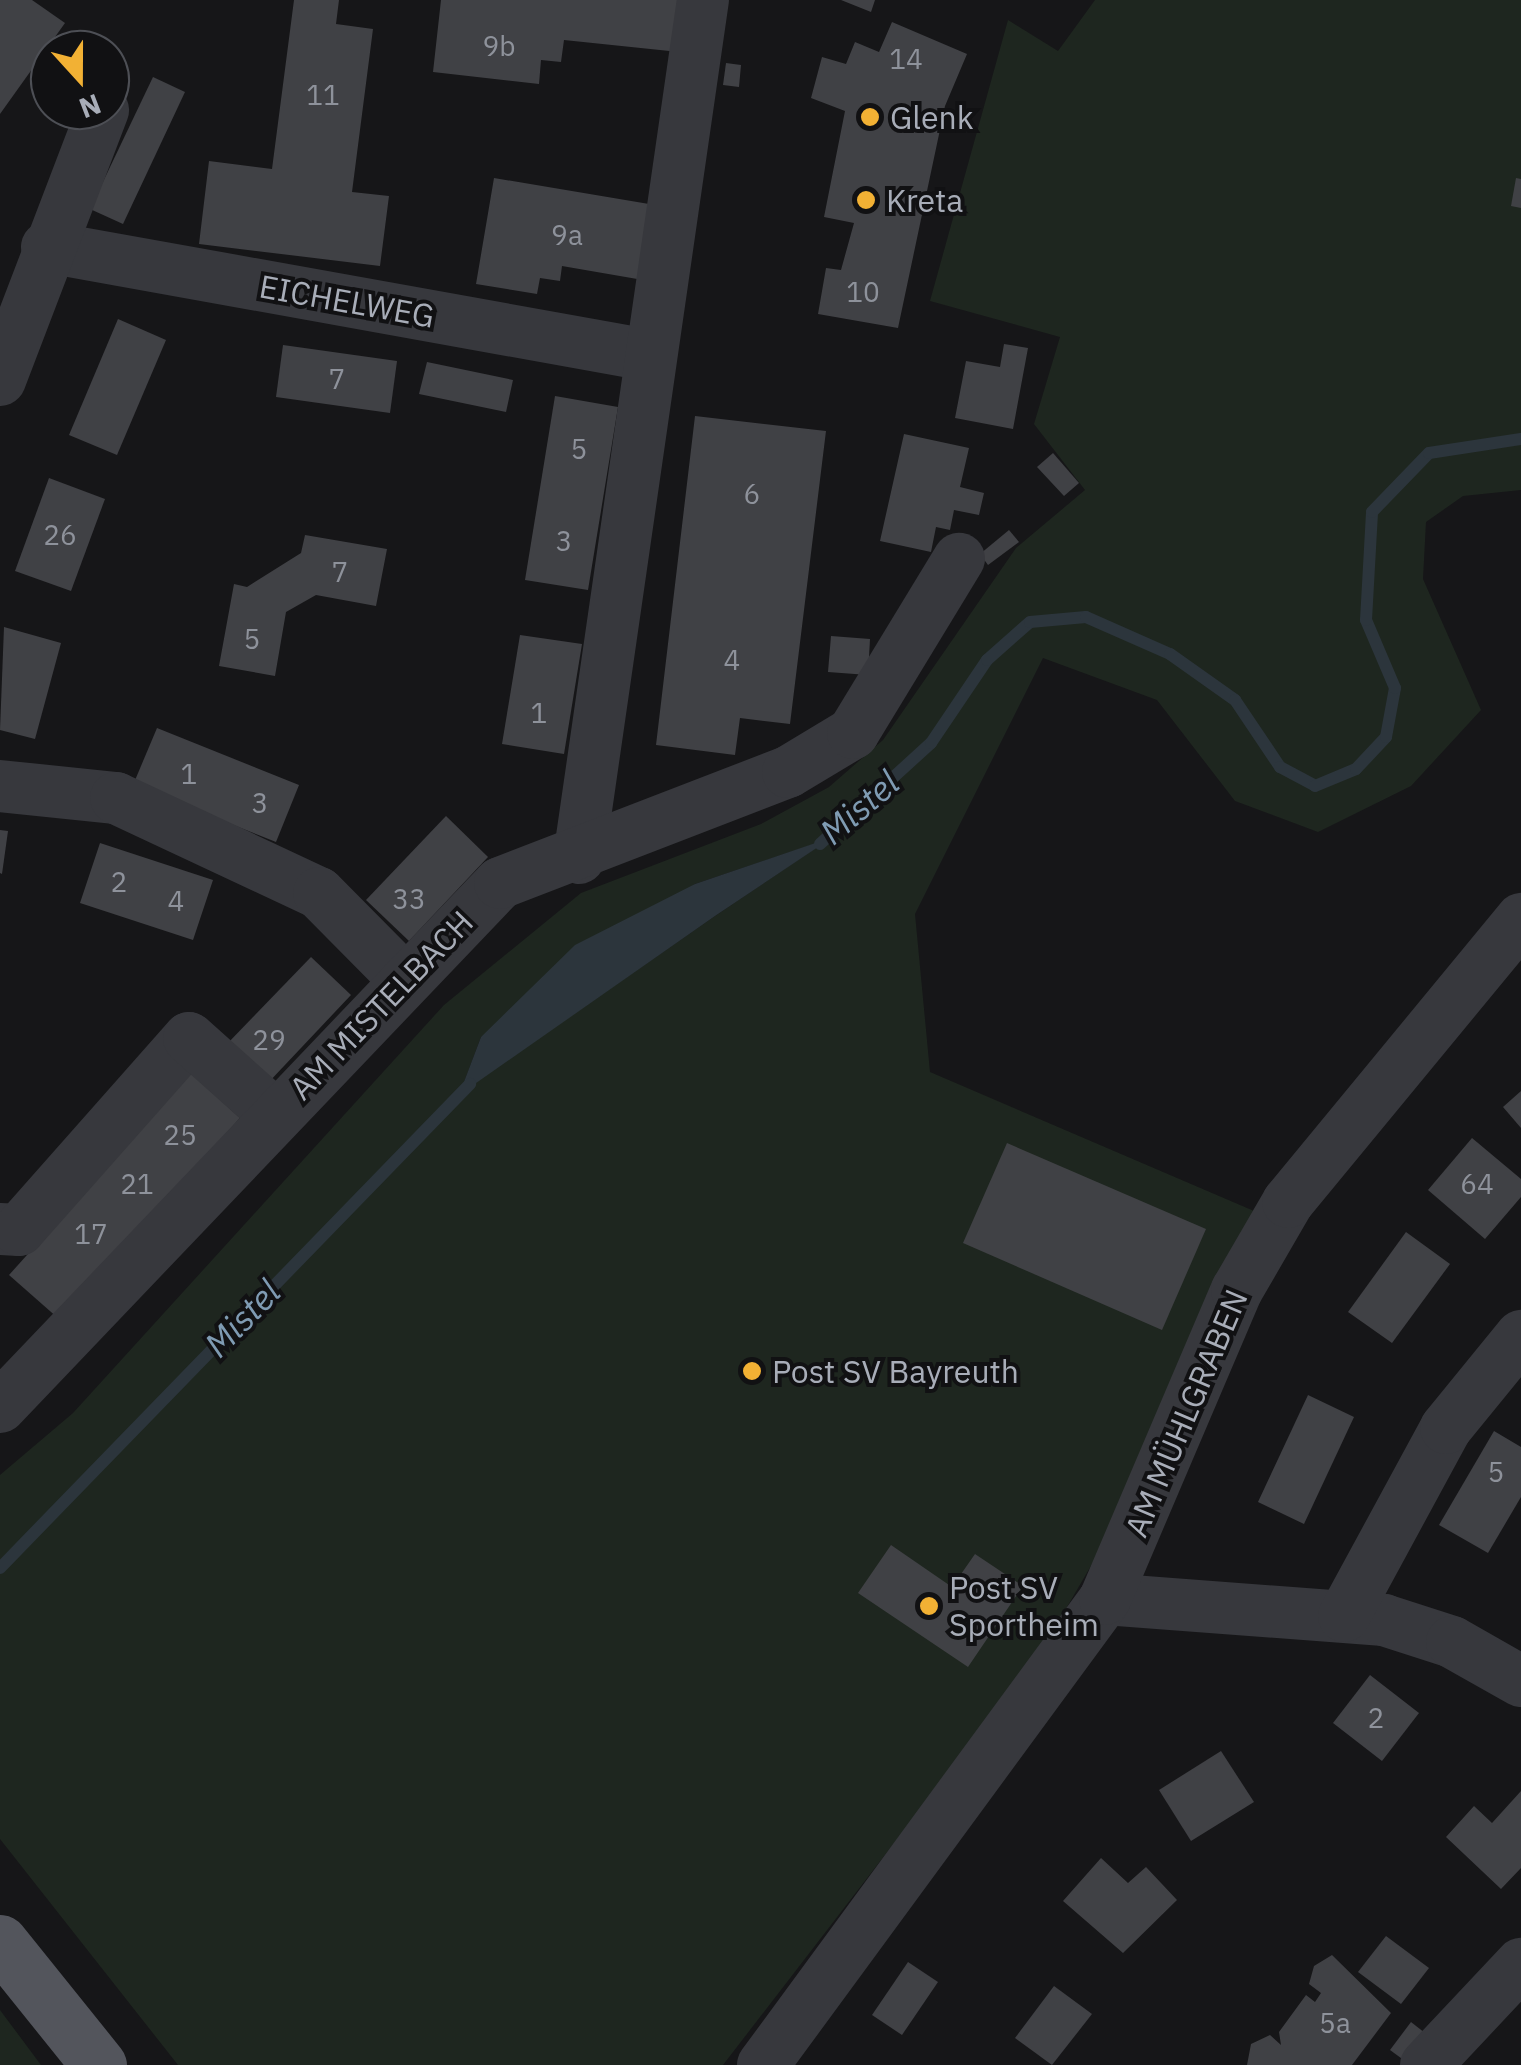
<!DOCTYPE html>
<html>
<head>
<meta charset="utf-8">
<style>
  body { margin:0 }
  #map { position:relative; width:1521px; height:2065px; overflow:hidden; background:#161618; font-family:"IBM Plex Sans",sans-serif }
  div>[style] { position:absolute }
  .green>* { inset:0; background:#1e261f }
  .water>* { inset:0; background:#2c353c }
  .stream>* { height:12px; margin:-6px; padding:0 6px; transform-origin:6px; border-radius:6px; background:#2c353c }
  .building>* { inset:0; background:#404145 }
  .minor>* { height:52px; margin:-26px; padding:0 26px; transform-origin:26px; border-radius:26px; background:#37383d }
  .major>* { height:55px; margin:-27.5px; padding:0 27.5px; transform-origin:27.5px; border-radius:27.5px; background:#53555c }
  .dots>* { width:28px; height:28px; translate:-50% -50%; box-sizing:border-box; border:5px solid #111113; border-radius:50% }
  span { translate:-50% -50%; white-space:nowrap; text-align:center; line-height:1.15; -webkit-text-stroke:8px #111113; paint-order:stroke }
  .number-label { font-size:28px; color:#8e929b }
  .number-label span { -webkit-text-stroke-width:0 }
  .poi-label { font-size:32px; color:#a8adb8 }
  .left { translate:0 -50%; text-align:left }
  .street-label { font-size:32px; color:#a8adb8 }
  .water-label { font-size:35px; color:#7f9bb3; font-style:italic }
  .north { position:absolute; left:30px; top:30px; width:100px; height:100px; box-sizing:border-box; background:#111113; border:2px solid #4d4f55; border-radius:50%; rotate:159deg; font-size:28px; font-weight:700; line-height:40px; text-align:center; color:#a8adb8 }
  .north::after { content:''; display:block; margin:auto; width:35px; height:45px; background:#f2b134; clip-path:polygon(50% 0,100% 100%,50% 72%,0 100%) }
</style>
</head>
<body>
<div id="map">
  <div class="green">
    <i style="clip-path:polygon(evenodd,1095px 0,1521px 0,1521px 490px,1463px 496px,1426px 522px,1423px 579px,1481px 710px,1411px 786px,1318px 832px,1235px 801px,1157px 700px,1043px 658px,915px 914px,930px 1072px,1261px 1214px,1113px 1528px,1039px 1655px,723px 2065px,178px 2065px,0 1839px,0 1475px,73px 1413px,444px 1005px,581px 893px,761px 824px,829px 787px,883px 740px,1016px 548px,1085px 490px,1034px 424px,1060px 337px,930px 301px,1008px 20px,1058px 51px,1095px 0,829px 839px,715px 916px,460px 1093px,481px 1037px,695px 884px,829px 839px)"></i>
    <i style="clip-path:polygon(0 2010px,41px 2065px,0 2065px)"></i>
  </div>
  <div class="water">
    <i style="clip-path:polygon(833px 837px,715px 916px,459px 1095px,481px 1037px,575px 945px,695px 884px)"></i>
  </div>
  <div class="stream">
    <i style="left:820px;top:844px;width:150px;rotate:-42.3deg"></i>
    <i style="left:931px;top:743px;width:100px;rotate:-56deg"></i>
    <i style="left:987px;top:660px;width:57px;rotate:-41.5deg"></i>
    <i style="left:1030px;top:622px;width:56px;rotate:-5.1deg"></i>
    <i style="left:1086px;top:617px;width:92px;rotate:23.8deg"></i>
    <i style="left:1170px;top:654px;width:80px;rotate:35.3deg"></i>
    <i style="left:1235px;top:700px;width:81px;rotate:56.1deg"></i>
    <i style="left:1280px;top:767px;width:40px;rotate:28deg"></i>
    <i style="left:1315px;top:786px;width:44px;rotate:-22.5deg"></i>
    <i style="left:1356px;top:769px;width:44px;rotate:-46.8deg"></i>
    <i style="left:1386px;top:737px;width:50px;rotate:-79.6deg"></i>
    <i style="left:1395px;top:688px;width:74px;rotate:-113.1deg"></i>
    <i style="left:1366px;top:620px;width:108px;rotate:-86.8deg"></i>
    <i style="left:1372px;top:512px;width:82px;rotate:-46deg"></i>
    <i style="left:1429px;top:453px;width:93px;rotate:-8.7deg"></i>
    <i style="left:0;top:1568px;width:675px;rotate:-45.84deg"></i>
  </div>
  <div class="building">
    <i style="clip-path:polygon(0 0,32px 0,65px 23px,0 114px)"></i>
    <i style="clip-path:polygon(294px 0,339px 0,336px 24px,373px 29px,352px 192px,389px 196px,380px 266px,199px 244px,209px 161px,272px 169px)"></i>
    <i style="clip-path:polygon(441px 0,685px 0,679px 52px,564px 40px,561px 62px,541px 60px,539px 84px,433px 72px)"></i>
    <i style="clip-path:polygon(841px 0,875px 0,871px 12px)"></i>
    <i style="clip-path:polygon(892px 22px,967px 54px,945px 106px,898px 328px,818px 314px,826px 268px,841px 270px,854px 223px,824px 217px,845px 111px,811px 98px,822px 57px,846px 64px,855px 42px,879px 52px)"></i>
    <i style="clip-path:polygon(726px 63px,741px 65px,739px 87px,723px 85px)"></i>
    <i style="clip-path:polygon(153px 77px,185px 92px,123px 224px,90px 209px)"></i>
    <i style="clip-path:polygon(494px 178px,655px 205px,643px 280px,562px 266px,560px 281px,540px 278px,537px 294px,476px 284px)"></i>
    <i style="clip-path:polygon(1516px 178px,1521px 179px,1521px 208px,1511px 206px)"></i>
    <i style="clip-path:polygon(118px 319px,166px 340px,117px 455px,69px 435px)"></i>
    <i style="clip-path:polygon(1004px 344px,1028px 348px,1013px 429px,955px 418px,966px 361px,1000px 367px)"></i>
    <i style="clip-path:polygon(283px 345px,397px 361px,390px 413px,276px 397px)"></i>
    <i style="clip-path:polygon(427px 362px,513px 380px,506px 412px,419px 394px)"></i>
    <i style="clip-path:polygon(555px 396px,618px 407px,588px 590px,525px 580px)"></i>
    <i style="clip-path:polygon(695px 416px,826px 431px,790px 724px,740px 718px,735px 755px,656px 745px)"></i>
    <i style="clip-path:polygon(904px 434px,969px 448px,960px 487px,984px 493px,979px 515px,954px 510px,950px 530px,936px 527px,931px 552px,880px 541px)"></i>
    <i style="clip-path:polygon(1053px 453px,1079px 483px,1064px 496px,1037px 467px)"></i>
    <i style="clip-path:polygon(49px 478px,105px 499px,71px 591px,15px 571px)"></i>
    <i style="clip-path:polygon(1009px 530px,1019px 542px,988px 565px,980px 554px)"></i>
    <i style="clip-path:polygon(305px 535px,387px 549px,376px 606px,316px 595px,286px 612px,275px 676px,219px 666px,234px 584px,247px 587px,301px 553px)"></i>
    <i style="clip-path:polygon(4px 627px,61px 643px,35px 739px,0 730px)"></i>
    <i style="clip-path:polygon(520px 635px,582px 644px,564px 754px,502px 744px)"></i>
    <i style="clip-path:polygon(831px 636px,870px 639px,868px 675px,828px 672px)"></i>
    <i style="clip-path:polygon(157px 728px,299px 785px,276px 842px,133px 785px)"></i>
    <i style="clip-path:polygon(446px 816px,488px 857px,409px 941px,366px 900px)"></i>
    <i style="clip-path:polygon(0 830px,8px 831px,2px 874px,0 873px)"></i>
    <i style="clip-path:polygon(100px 843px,213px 880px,193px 940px,80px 903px)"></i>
    <i style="clip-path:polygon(311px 957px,351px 995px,267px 1084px,226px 1045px)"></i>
    <i style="clip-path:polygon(191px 1073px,240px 1118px,59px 1319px,9px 1275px)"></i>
    <i style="clip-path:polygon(1521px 1091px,1521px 1128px,1503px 1107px)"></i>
    <i style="clip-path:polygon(1472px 1138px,1521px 1179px,1521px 1197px,1485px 1239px,1428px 1190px)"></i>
    <i style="clip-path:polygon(1007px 1143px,1206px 1229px,1162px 1330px,963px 1243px)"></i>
    <i style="clip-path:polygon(1406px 1232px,1450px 1264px,1392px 1343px,1348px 1312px)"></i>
    <i style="clip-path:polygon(1308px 1395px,1354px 1417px,1304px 1524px,1258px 1502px)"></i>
    <i style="clip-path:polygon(1494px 1431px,1521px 1447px,1521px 1497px,1488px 1553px,1439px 1525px)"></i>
    <i style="clip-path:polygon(891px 1545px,952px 1587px,975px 1554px,1023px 1586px,968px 1667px,858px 1593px)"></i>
    <i style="clip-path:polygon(1370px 1675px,1419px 1713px,1382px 1761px,1333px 1723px)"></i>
    <i style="clip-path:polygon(1221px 1751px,1254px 1802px,1191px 1841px,1159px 1790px)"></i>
    <i style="clip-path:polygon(1521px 1791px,1521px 1868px,1501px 1889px,1446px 1837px,1474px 1806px,1492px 1823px)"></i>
    <i style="clip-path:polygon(1101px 1858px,1128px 1883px,1146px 1867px,1177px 1900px,1123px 1953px,1063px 1901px)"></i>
    <i style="clip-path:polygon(1386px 1936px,1429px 1968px,1401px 2004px,1358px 1972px)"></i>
    <i style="clip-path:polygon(1332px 1955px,1391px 2013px,1352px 2065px,1247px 2065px,1251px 2044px,1270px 2035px,1281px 2045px,1279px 2032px,1306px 1995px,1315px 2002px,1321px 1993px,1309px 1984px,1314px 1966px)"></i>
    <i style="clip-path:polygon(908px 1962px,938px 1982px,902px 2035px,872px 2015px)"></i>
    <i style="clip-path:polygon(1054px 1986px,1092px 2014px,1052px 2065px,1015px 2038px)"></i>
    <i style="clip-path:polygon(1411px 2022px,1425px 2033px,1405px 2061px,1390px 2050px)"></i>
  </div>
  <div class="minor">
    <i style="left:47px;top:247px;width:611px;rotate:10.19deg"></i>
    <i style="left:0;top:380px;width:289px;rotate:-69.1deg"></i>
    <i style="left:0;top:786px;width:117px;rotate:5.9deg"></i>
    <i style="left:116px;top:798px;width:224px;rotate:25.1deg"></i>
    <i style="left:319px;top:893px;width:121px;rotate:45.3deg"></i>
    <i style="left:579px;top:858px;width:867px;rotate:-81.78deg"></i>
    <i style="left:0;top:1229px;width:19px;rotate:3deg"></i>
    <i style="left:19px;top:1230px;width:256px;rotate:-48.5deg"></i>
    <i style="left:189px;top:1038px;width:115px;rotate:41.8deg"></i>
    <i style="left:0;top:1407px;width:724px;rotate:-46.34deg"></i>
    <i style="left:500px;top:883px;width:309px;rotate:-21.1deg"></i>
    <i style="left:788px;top:772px;width:76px;rotate:-31deg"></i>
    <i style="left:853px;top:733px;width:204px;rotate:-58.7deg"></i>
    <i style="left:1105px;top:1599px;width:280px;rotate:4.3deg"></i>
    <i style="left:1384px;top:1620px;width:71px;rotate:17.9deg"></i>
    <i style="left:1452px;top:1642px;width:79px;rotate:29.5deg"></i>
    <i style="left:1344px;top:1616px;width:214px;rotate:-61.5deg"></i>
    <i style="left:1446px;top:1428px;width:119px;rotate:-50.8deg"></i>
    <i style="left:763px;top:2065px;width:578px;rotate:-53.72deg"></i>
    <i style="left:1105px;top:1599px;width:336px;rotate:-66.9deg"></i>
    <i style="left:1237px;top:1290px;width:102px;rotate:-59.9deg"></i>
    <i style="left:1288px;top:1202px;width:367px;rotate:-50.5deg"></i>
    <i style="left:1426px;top:2065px;width:139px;rotate:-46.8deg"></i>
  </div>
  <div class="major">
    <i style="left:0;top:1942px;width:158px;rotate:51.2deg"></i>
  </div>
  <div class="dots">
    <i style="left:870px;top:117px;background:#f2b134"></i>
    <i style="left:866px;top:200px;background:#f2b134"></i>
    <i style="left:752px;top:1371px;background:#f2b134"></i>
    <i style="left:929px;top:1606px;background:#f2b134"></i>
  </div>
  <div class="number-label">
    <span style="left:499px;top:46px">9b</span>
    <span style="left:906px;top:59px">14</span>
    <span style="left:323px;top:95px">11</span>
    <span style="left:567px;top:235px">9a</span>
    <span style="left:863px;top:292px">10</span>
    <span style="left:337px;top:379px">7</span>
    <span style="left:579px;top:449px">5</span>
    <span style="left:752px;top:494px">6</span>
    <span style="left:60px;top:535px">26</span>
    <span style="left:564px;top:541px">3</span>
    <span style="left:340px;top:572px">7</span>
    <span style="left:252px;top:639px">5</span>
    <span style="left:732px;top:660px">4</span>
    <span style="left:539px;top:713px">1</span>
    <span style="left:189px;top:774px">1</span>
    <span style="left:260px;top:803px">3</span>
    <span style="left:119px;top:882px">2</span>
    <span style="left:409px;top:899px">33</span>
    <span style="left:176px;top:901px">4</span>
    <span style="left:269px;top:1040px">29</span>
    <span style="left:180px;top:1135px">25</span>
    <span style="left:137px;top:1184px">21</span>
    <span style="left:1477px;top:1184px">64</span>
    <span style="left:91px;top:1234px">17</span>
    <span style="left:1496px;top:1472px">5</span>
    <span style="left:1376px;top:1718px">2</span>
    <span style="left:1335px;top:2023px">5a</span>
  </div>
  <div class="poi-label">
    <span class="left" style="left:890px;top:117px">Glenk</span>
    <span class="left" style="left:886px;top:200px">Kreta</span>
    <span class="left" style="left:772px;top:1371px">Post SV Bayreuth</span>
    <span class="left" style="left:949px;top:1606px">Post SV<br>Sportheim</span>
  </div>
  <div class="street-label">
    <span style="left:347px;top:301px;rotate:10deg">EICHELWEG</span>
    <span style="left:381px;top:1005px;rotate:-46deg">AM MISTELBACH</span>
    <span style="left:1186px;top:1413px;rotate:-67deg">AM MÜHLGRABEN</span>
  </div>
  <div class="water-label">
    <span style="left:859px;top:807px;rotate:-41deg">Mistel</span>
    <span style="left:242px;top:1318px;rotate:-46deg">Mistel</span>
  </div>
  <div class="north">N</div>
</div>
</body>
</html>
